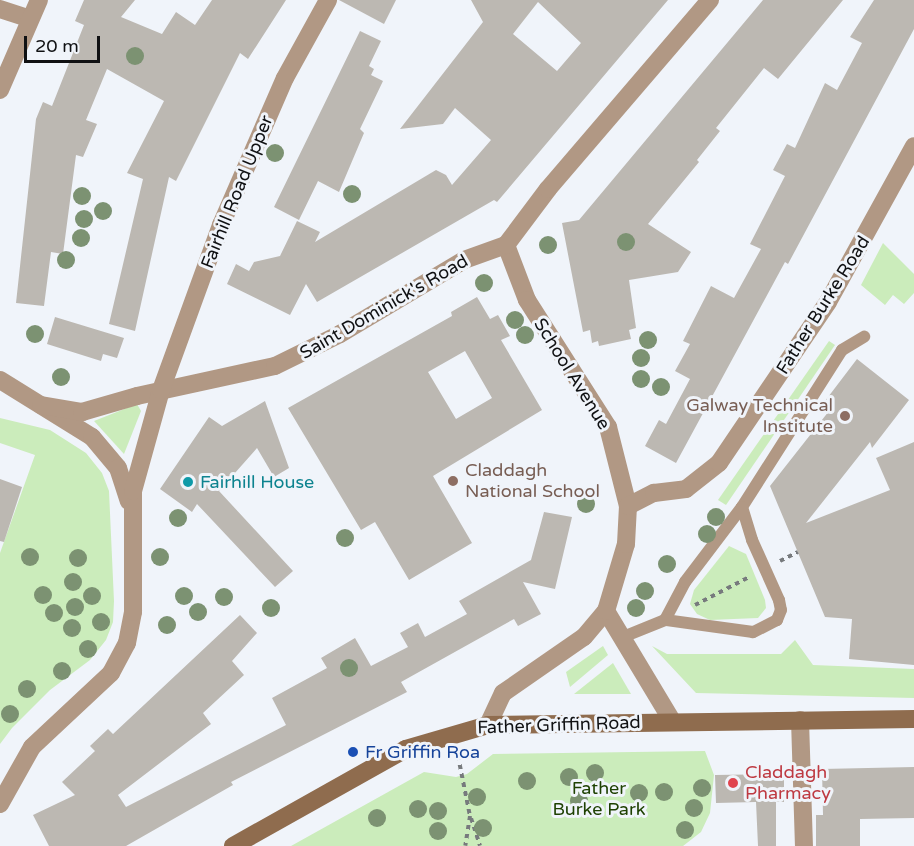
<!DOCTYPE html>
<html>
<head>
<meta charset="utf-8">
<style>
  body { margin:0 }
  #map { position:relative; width:914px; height:846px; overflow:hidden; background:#f0f4fa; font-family:"Varela Round",sans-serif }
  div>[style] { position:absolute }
  .green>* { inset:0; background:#cbecbb }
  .building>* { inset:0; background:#bcb8b2 }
  .path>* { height:4px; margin-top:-2px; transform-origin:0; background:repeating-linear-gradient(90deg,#777a7d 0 4.5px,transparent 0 9px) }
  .lane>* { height:12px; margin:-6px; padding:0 6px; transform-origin:6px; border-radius:6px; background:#b19884 }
  .street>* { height:18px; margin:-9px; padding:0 9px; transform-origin:9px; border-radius:9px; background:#b19884 }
  .secondary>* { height:18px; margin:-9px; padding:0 9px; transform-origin:9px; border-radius:9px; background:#8f6c4e }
  .trees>* { width:18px; height:18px; margin:-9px; border-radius:50%; background:#7c9272 }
  .dots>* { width:16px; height:16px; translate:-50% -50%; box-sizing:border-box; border:3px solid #f0f4fa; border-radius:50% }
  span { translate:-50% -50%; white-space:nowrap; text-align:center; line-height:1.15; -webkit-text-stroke:6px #f0f4fa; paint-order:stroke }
  .street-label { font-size:18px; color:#101113 }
  .education-label { font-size:18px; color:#785e54 }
  .right { translate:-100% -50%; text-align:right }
  .left { translate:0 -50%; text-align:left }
  .culture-label { font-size:18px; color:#0d838f }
  .transit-label { font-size:18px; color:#164399 }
  .health-label { font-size:18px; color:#be3a42 }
  .park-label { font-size:18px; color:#1e4102 }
  .scale { position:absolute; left:24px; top:36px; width:76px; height:27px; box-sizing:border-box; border:3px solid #101113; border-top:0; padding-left:8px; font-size:18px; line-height:21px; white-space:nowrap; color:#101113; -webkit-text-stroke:4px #f0f4fa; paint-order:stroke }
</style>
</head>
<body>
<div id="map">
  <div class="green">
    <i style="clip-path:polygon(883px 243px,914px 274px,914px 293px,904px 304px,893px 295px,885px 305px,861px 285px)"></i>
    <i style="clip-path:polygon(829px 341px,835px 345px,726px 505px,718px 500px)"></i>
    <i style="clip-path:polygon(137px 404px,141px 411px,124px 454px,94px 421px)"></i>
    <i style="clip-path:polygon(0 418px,50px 430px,86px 453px,102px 473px,109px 491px,114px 601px,113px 622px,106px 640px,90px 660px,50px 690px,12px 728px,0 744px,0 553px,35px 455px,0 443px)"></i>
    <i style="clip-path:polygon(729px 546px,746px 554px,765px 600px,766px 608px,758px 618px,710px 620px,697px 614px,690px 604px,694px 590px)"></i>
    <i style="clip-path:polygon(795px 640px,813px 665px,914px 669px,914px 698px,696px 693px,652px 646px,667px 654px,781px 654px)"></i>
    <i style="clip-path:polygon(603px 646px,608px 655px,570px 687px,566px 672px)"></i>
    <i style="clip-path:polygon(613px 663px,631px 694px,574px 694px)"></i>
    <i style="clip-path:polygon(705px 751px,714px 775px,710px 813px,701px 832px,683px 846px,291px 846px,424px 772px,456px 777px,467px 774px,493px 754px)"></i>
  </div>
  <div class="building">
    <i style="clip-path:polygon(84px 0,135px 0,121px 17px,162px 34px,176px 12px,195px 25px,212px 0,286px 0,248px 59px,240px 53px,176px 181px,169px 177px,135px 331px,109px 324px,143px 179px,127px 173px,164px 101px,107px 69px,86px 120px,97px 124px,83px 157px,76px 155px,63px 254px,51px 252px,44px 306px,16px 303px,36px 119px,43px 102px,52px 106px,84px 25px,75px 21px)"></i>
    <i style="clip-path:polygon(339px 0,396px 0,384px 24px)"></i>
    <i style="clip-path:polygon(evenodd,471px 0,668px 0,497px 202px,494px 200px,317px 302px,306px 284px,290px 315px,227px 284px,236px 264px,249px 271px,254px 262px,280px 256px,297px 221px,320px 232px,315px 242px,436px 170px,446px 175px,452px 185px,491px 140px,455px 108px,443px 124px,400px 129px,483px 22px,471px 0,538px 2px,581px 43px,557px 71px,513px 34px,538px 2px)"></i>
    <i style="clip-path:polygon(763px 0,843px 0,778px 79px,764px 68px,716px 128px,720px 131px,697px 160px,699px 162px,648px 224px,691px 252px,678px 272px,629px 280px,636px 328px,629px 330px,631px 339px,599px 346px,598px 341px,592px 343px,590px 330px,583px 332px,562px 223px,579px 220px)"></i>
    <i style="clip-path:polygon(874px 0,914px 0,914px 29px,788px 264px,785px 262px,676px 463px,645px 446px,659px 420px,666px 424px,690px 379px,675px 371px,690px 344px,683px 341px,711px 286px,734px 298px,761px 249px,750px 244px,785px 176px,773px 170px,787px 144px,795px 148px,825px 83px,837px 90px,862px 43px,850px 37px)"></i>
    <i style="clip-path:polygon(360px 31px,381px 41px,369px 66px,374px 69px,371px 75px,383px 81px,360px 129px,364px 133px,339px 192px,318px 181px,299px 220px,274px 207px)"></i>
    <i style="clip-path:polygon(evenodd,477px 297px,490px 319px,498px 315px,510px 336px,501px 340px,542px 410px,433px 476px,472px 543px,409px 580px,375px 522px,361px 530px,288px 408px,452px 316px,451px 312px,477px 297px,465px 351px,492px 398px,456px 419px,428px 372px,465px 351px)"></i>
    <i style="clip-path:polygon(55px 317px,124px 338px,117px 358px,103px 354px,101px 361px,47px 344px)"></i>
    <i style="clip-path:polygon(857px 359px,909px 400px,872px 448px,870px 442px,806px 523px,890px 490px,876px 458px,914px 442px,914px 665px,849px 659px,852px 619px,825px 617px,770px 486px,829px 411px,822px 405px)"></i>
    <i style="clip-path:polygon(265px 401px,289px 468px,274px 477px,257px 448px,219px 491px,293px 571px,275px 587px,197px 504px,192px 512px,160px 489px,209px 417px,222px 426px)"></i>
    <i style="clip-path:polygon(0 479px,22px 487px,4px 542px,0 541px)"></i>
    <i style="clip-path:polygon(544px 512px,572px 517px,555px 589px,523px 582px,541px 614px,518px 626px,514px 619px,401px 682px,407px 692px,231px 782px,233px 785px,126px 846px,49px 846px,33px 815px,75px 795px,62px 782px,95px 751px,90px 746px,108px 729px,113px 734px,240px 615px,257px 633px,232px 661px,244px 675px,203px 713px,211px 724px,118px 795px,126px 807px,286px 725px,272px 698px,327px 668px,321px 658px,355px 638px,371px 666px,408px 647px,400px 633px,418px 623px,425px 637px,467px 614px,459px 601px,531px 560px)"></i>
    <i style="clip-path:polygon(914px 767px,914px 818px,860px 819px,860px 846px,816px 846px,816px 815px,823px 815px,822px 769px)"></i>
    <i style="clip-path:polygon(784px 774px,784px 802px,776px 802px,776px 846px,758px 846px,756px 802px,716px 803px,715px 775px)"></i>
  </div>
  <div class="path">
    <i style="left:780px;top:561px;width:20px;rotate:-27deg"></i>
    <i style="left:695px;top:605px;width:61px;rotate:-27.4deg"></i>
    <i style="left:458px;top:756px;width:61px;rotate:78.7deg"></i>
    <i style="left:470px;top:816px;width:30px;rotate:99deg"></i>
    <i style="left:471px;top:818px;width:29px;rotate:72deg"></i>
  </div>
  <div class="lane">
    <i style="left:742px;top:507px;width:186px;rotate:-57.5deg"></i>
    <i style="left:842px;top:350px;width:26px;rotate:-31deg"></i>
    <i style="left:623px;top:637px;width:45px;rotate:-22deg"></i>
    <i style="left:665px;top:620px;width:43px;rotate:-62.2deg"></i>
    <i style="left:685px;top:582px;width:94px;rotate:-52.8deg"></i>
    <i style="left:742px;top:507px;width:34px;rotate:73deg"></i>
    <i style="left:752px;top:540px;width:66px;rotate:65.8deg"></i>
    <i style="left:779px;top:600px;width:10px;rotate:79deg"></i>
    <i style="left:781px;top:610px;width:11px;rotate:112deg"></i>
    <i style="left:777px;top:620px;width:27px;rotate:153deg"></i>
    <i style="left:753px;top:632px;width:89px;rotate:-172.2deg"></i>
  </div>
  <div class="street">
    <i style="left:0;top:9px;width:29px;rotate:18deg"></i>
    <i style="left:0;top:90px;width:98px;rotate:-66.6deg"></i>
    <i style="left:506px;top:245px;width:59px;rotate:69.1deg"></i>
    <i style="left:527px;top:300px;width:151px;rotate:57.5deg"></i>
    <i style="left:608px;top:427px;width:81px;rotate:75.8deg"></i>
    <i style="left:0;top:380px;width:108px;rotate:31.8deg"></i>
    <i style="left:92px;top:437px;width:40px;rotate:50deg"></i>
    <i style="left:118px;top:468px;width:35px;rotate:72deg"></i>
    <i style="left:41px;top:405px;width:42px;rotate:9.7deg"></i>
    <i style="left:82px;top:412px;width:57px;rotate:-16.2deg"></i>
    <i style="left:137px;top:396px;width:141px;rotate:-12.3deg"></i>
    <i style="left:275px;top:366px;width:72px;rotate:-26.2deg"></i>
    <i style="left:340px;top:334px;width:144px;rotate:-30.8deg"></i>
    <i style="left:464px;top:260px;width:45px;rotate:-19.7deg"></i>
    <i style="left:506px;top:245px;width:70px;rotate:-53.1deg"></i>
    <i style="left:548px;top:189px;width:249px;rotate:-49.4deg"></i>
    <i style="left:606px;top:611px;width:128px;rotate:59deg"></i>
    <i style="left:800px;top:720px;width:126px;rotate:88.2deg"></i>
    <i style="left:488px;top:725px;width:35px;rotate:-65deg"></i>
    <i style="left:503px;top:693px;width:98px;rotate:-34.7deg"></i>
    <i style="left:584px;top:637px;width:34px;rotate:-50deg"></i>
    <i style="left:606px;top:611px;width:70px;rotate:-73.4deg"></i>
    <i style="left:626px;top:544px;width:38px;rotate:-87deg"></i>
    <i style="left:628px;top:506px;width:29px;rotate:-27deg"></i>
    <i style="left:654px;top:493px;width:32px;rotate:-7deg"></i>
    <i style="left:686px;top:489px;width:42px;rotate:-38.2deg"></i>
    <i style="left:719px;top:463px;width:194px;rotate:-55.9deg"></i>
    <i style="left:828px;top:302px;width:178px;rotate:-61.1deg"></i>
    <i style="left:0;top:804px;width:65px;rotate:-60.7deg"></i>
    <i style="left:32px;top:747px;width:108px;rotate:-43.1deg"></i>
    <i style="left:111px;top:673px;width:34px;rotate:-62deg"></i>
    <i style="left:127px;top:643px;width:32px;rotate:-79deg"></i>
    <i style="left:133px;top:612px;width:121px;rotate:-90deg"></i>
    <i style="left:133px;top:491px;width:105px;rotate:-74.5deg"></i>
    <i style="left:161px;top:390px;width:176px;rotate:-70deg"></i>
    <i style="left:221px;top:225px;width:160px;rotate:-66.5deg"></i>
    <i style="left:285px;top:78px;width:89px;rotate:-61.1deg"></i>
  </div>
  <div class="secondary">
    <i style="left:233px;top:846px;width:198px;rotate:-29.3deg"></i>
    <i style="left:406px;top:749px;width:85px;rotate:-16.3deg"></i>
    <i style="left:488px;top:725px;width:426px;rotate:-0.8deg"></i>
  </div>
  <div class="trees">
    <i style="left:135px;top:56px"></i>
    <i style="left:275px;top:153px"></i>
    <i style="left:352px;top:194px"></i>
    <i style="left:82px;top:196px"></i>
    <i style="left:103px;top:211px"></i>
    <i style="left:84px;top:219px"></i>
    <i style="left:81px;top:238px"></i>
    <i style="left:626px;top:242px"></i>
    <i style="left:548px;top:245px"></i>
    <i style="left:66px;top:260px"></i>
    <i style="left:484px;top:283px"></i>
    <i style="left:515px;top:320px"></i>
    <i style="left:35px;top:334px"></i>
    <i style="left:525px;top:335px"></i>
    <i style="left:648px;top:340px"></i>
    <i style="left:641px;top:358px"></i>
    <i style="left:61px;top:377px"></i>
    <i style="left:641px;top:379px"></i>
    <i style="left:661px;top:387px"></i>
    <i style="left:586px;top:504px"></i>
    <i style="left:716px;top:517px"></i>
    <i style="left:178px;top:518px"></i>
    <i style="left:707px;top:534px"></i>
    <i style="left:345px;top:538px"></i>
    <i style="left:30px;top:557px"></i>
    <i style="left:160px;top:557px"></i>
    <i style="left:78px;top:558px"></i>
    <i style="left:667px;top:564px"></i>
    <i style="left:73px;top:582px"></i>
    <i style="left:645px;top:591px"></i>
    <i style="left:43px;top:595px"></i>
    <i style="left:92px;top:596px"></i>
    <i style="left:184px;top:596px"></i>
    <i style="left:224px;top:597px"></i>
    <i style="left:75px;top:607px"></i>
    <i style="left:271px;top:608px"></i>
    <i style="left:636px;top:608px"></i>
    <i style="left:198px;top:612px"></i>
    <i style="left:54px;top:613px"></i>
    <i style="left:101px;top:622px"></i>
    <i style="left:167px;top:625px"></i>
    <i style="left:72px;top:628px"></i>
    <i style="left:88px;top:649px"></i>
    <i style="left:349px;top:668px"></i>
    <i style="left:62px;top:671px"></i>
    <i style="left:27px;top:689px"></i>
    <i style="left:10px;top:714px"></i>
    <i style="left:595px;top:773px"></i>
    <i style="left:569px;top:777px"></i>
    <i style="left:527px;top:781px"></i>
    <i style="left:702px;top:788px"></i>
    <i style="left:664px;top:792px"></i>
    <i style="left:639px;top:793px"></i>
    <i style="left:477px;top:797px"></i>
    <i style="left:579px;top:801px"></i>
    <i style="left:694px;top:808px"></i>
    <i style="left:418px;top:809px"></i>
    <i style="left:438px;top:811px"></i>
    <i style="left:377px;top:818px"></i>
    <i style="left:483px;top:828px"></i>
    <i style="left:685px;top:830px"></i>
    <i style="left:438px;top:831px"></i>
  </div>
  <div class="dots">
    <i style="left:845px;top:416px;background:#8d6e63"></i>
    <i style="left:453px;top:481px;background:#8d6e63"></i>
    <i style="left:188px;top:482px;background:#0f9aa8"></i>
    <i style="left:353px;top:752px;background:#1a4fb4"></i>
    <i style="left:733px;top:783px;background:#e0444e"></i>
  </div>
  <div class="street-label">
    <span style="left:237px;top:192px;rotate:-68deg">Fairhill Road Upper</span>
    <span style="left:823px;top:305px;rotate:-58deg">Father Burke Road</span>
    <span style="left:384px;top:307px;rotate:-30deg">Saint Dominick's Road</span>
    <span style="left:572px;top:374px;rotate:58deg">School Avenue</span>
    <span style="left:559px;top:725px;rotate:-2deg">Father Griffin Road</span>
  </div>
  <div class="education-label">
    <span class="right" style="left:833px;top:416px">Galway Technical<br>Institute</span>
    <span class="left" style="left:465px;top:481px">Claddagh<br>National School</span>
  </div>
  <div class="culture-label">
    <span class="left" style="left:200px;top:482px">Fairhill House</span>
  </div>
  <div class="transit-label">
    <span class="left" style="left:365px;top:752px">Fr Griffin Roa</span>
  </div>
  <div class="health-label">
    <span class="left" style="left:745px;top:783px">Claddagh<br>Pharmacy</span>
  </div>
  <div class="park-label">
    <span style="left:599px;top:799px">Father<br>Burke Park</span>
  </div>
  <div class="scale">20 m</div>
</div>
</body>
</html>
